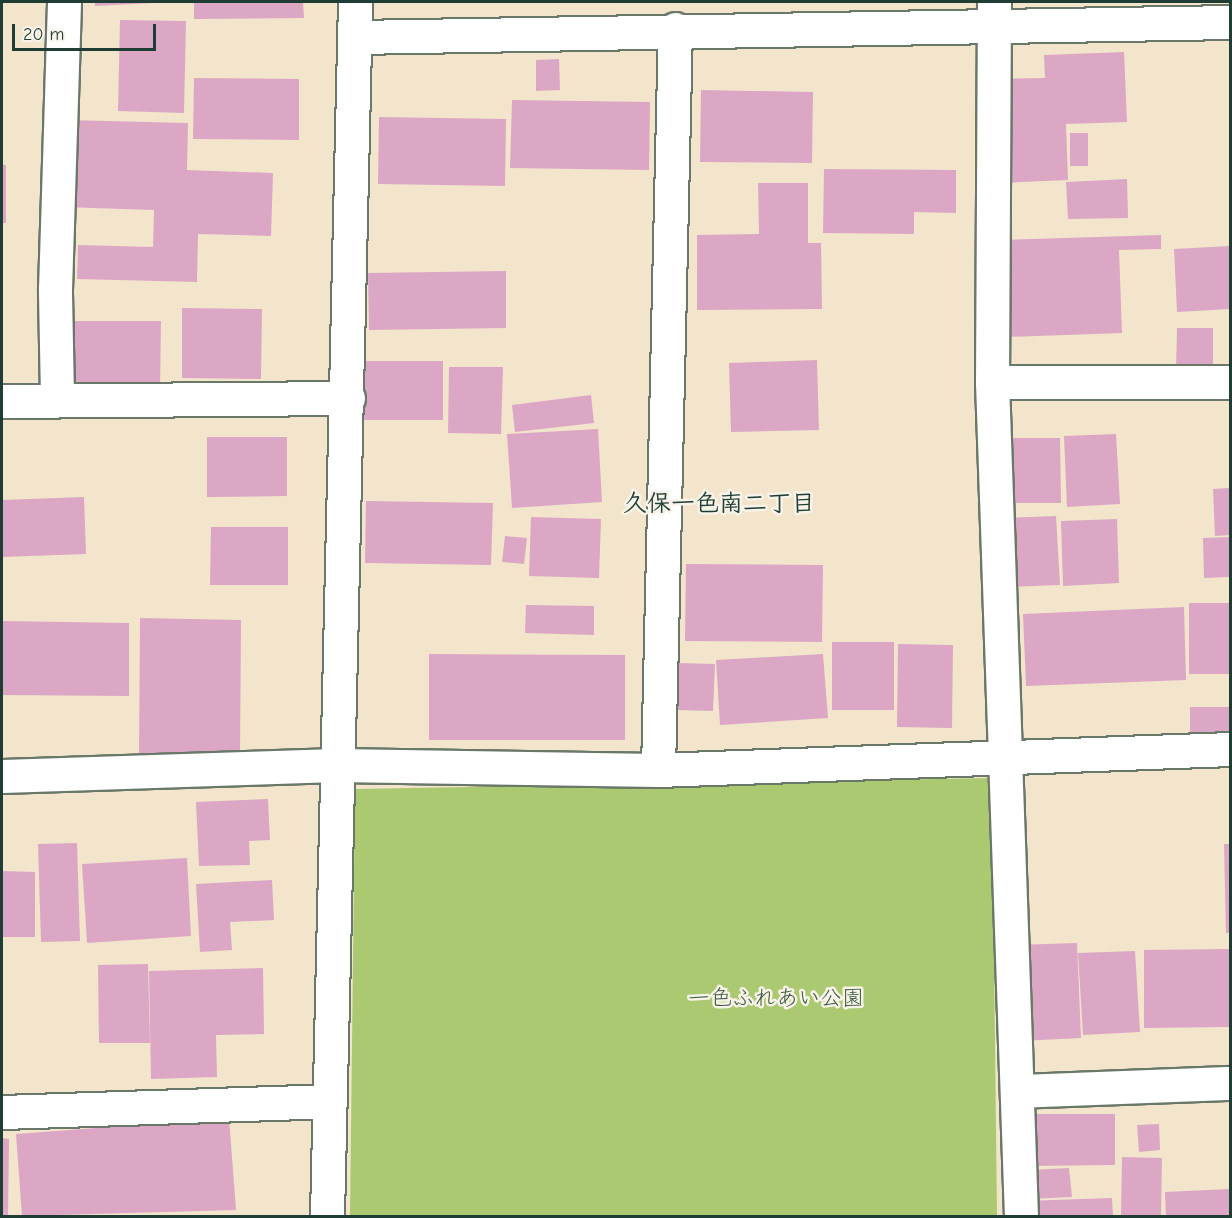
<!DOCTYPE html>
<html>
<head>
<meta charset="utf-8">
<style>
  body { margin:0 }
  #map { position:relative; width:1232px; height:1218px; overflow:hidden; background:#f2e5cb; font-family:"Comic Neue","Klee One",sans-serif }
  div>[style] { position:absolute }
  .green>* { inset:0; background:#abc970 }
  .building>* { inset:0; background:#dba7c5 }
  .roads { filter:drop-shadow(2px 0 #697869) drop-shadow(-2px 0 #697869) drop-shadow(0 2px #697869) drop-shadow(0 -2px #697869) }
  .street>* { height:33px; margin:-16.5px; padding:0 16.5px; transform-origin:16.5px; border-radius:16.5px; background:#fff }
  span { translate:-50% -50%; white-space:nowrap; text-align:center; line-height:1.15; -webkit-text-stroke:5px #f7f3e8; paint-order:stroke }
  .park-label { font-size:22px; color:#3b5940 }
  .neighbourhood-label { font-size:24px; color:#1f3d34; font-weight:700 }
  .frame { position:absolute; inset:0; border:3px solid #1f3d34; pointer-events:none }
  .scale { position:absolute; left:12px; top:24px; width:144px; height:27px; box-sizing:border-box; border:3px solid #1f3d34; border-top:0; padding-left:8px; font-size:18px; line-height:21px; white-space:nowrap; color:#1f3d34; -webkit-text-stroke:4px #f7f3e8; paint-order:stroke }
</style>
</head>
<body>
<div id="map">
  <div class="green">
    <i style="clip-path:polygon(992px 778px,997px 1216px,350px 1216px,355px 789px)"></i>
  </div>
  <div class="building">
    <i style="clip-path:polygon(95px 2px,153px 2px,153px 3px,95px 6px)"></i>
    <i style="clip-path:polygon(194px 2px,303px 2px,304px 18px,194px 19px)"></i>
    <i style="clip-path:polygon(120px 20px,186px 21px,184px 113px,118px 111px)"></i>
    <i style="clip-path:polygon(1124px 52px,1127px 122px,1066px 124px,1068px 180px,1002px 183px,997px 79px,1045px 78px,1044px 55px)"></i>
    <i style="clip-path:polygon(559px 59px,560px 90px,536px 91px,536px 60px)"></i>
    <i style="clip-path:polygon(194px 78px,299px 79px,299px 140px,193px 139px)"></i>
    <i style="clip-path:polygon(701px 90px,813px 92px,812px 163px,700px 162px)"></i>
    <i style="clip-path:polygon(512px 100px,650px 102px,649px 170px,510px 168px)"></i>
    <i style="clip-path:polygon(379px 117px,506px 119px,505px 186px,378px 184px)"></i>
    <i style="clip-path:polygon(65px 120px,188px 123px,187px 170px,273px 173px,271px 236px,198px 234px,197px 282px,77px 279px,78px 245px,153px 247px,154px 210px,62px 207px)"></i>
    <i style="clip-path:polygon(1070px 133px,1088px 133px,1088px 166px,1070px 166px)"></i>
    <i style="clip-path:polygon(2px 165px,6px 165px,6px 223px,2px 223px)"></i>
    <i style="clip-path:polygon(824px 169px,956px 170px,956px 213px,914px 212px,914px 234px,823px 233px)"></i>
    <i style="clip-path:polygon(1127px 179px,1128px 218px,1068px 219px,1066px 182px)"></i>
    <i style="clip-path:polygon(758px 183px,808px 183px,808px 243px,821px 243px,822px 309px,697px 310px,697px 235px,759px 234px)"></i>
    <i style="clip-path:polygon(1161px 235px,1161px 249px,1119px 250px,1122px 333px,1006px 337px,1003px 240px)"></i>
    <i style="clip-path:polygon(1230px 246px,1230px 309px,1177px 312px,1174px 249px)"></i>
    <i style="clip-path:polygon(506px 271px,506px 328px,369px 330px,368px 273px)"></i>
    <i style="clip-path:polygon(182px 308px,262px 309px,261px 379px,182px 378px)"></i>
    <i style="clip-path:polygon(74px 321px,161px 321px,160px 390px,73px 389px)"></i>
    <i style="clip-path:polygon(1177px 328px,1213px 328px,1213px 372px,1176px 372px)"></i>
    <i style="clip-path:polygon(817px 360px,819px 430px,731px 432px,729px 363px)"></i>
    <i style="clip-path:polygon(365px 361px,443px 361px,443px 420px,364px 420px)"></i>
    <i style="clip-path:polygon(449px 367px,503px 367px,501px 434px,448px 433px)"></i>
    <i style="clip-path:polygon(591px 395px,594px 423px,515px 432px,512px 405px)"></i>
    <i style="clip-path:polygon(598px 429px,602px 502px,512px 508px,507px 434px)"></i>
    <i style="clip-path:polygon(1116px 434px,1120px 504px,1067px 507px,1064px 436px)"></i>
    <i style="clip-path:polygon(207px 437px,287px 437px,287px 496px,207px 497px)"></i>
    <i style="clip-path:polygon(1003px 438px,1060px 438px,1061px 503px,1004px 503px)"></i>
    <i style="clip-path:polygon(1230px 488px,1230px 535px,1215px 536px,1213px 489px)"></i>
    <i style="clip-path:polygon(84px 497px,86px 554px,2px 557px,2px 500px)"></i>
    <i style="clip-path:polygon(366px 501px,493px 503px,491px 565px,365px 563px)"></i>
    <i style="clip-path:polygon(1056px 516px,1060px 585px,1009px 587px,1006px 518px)"></i>
    <i style="clip-path:polygon(531px 517px,601px 519px,599px 578px,529px 576px)"></i>
    <i style="clip-path:polygon(1117px 519px,1119px 583px,1063px 586px,1061px 521px)"></i>
    <i style="clip-path:polygon(211px 527px,288px 527px,288px 585px,210px 585px)"></i>
    <i style="clip-path:polygon(505px 536px,527px 538px,524px 564px,502px 562px)"></i>
    <i style="clip-path:polygon(1230px 537px,1230px 577px,1204px 578px,1203px 538px)"></i>
    <i style="clip-path:polygon(686px 564px,823px 565px,822px 642px,685px 641px)"></i>
    <i style="clip-path:polygon(1189px 603px,1230px 603px,1230px 674px,1189px 674px)"></i>
    <i style="clip-path:polygon(526px 605px,594px 606px,594px 635px,525px 633px)"></i>
    <i style="clip-path:polygon(1184px 607px,1186px 680px,1026px 686px,1023px 614px)"></i>
    <i style="clip-path:polygon(140px 618px,241px 620px,240px 758px,139px 757px)"></i>
    <i style="clip-path:polygon(2px 621px,129px 623px,129px 696px,2px 695px)"></i>
    <i style="clip-path:polygon(832px 642px,894px 642px,894px 710px,832px 710px)"></i>
    <i style="clip-path:polygon(898px 644px,953px 645px,952px 728px,897px 727px)"></i>
    <i style="clip-path:polygon(429px 654px,625px 655px,625px 740px,429px 740px)"></i>
    <i style="clip-path:polygon(823px 654px,828px 718px,720px 725px,716px 660px)"></i>
    <i style="clip-path:polygon(678px 663px,715px 664px,713px 711px,677px 710px)"></i>
    <i style="clip-path:polygon(1190px 707px,1230px 707px,1230px 740px,1190px 740px)"></i>
    <i style="clip-path:polygon(268px 799px,270px 840px,249px 841px,250px 865px,199px 866px,196px 802px)"></i>
    <i style="clip-path:polygon(77px 843px,80px 941px,41px 942px,38px 844px)"></i>
    <i style="clip-path:polygon(1224px 844px,1230px 844px,1230px 933px,1226px 933px)"></i>
    <i style="clip-path:polygon(187px 858px,191px 936px,87px 943px,82px 864px)"></i>
    <i style="clip-path:polygon(2px 871px,35px 872px,35px 937px,2px 937px)"></i>
    <i style="clip-path:polygon(272px 880px,274px 920px,230px 922px,232px 950px,200px 952px,196px 884px)"></i>
    <i style="clip-path:polygon(1077px 943px,1081px 1038px,1020px 1041px,1016px 945px)"></i>
    <i style="clip-path:polygon(1230px 949px,1230px 1027px,1144px 1028px,1144px 950px)"></i>
    <i style="clip-path:polygon(1135px 951px,1140px 1032px,1083px 1035px,1078px 953px)"></i>
    <i style="clip-path:polygon(148px 964px,150px 1043px,99px 1043px,98px 965px)"></i>
    <i style="clip-path:polygon(263px 968px,264px 1034px,216px 1035px,217px 1077px,151px 1079px,149px 971px)"></i>
    <i style="clip-path:polygon(1030px 1114px,1115px 1114px,1115px 1165px,1030px 1166px)"></i>
    <i style="clip-path:polygon(229px 1118px,236px 1210px,22px 1216px,16px 1134px)"></i>
    <i style="clip-path:polygon(1159px 1124px,1160px 1150px,1139px 1152px,1137px 1125px)"></i>
    <i style="clip-path:polygon(2px 1138px,9px 1139px,8px 1216px,2px 1216px)"></i>
    <i style="clip-path:polygon(1122px 1157px,1162px 1158px,1161px 1216px,1121px 1216px)"></i>
    <i style="clip-path:polygon(1069px 1168px,1072px 1197px,1030px 1199px,1029px 1170px)"></i>
    <i style="clip-path:polygon(1230px 1189px,1230px 1216px,1166px 1216px,1165px 1192px)"></i>
    <i style="clip-path:polygon(1112px 1198px,1113px 1216px,1024px 1216px,1023px 1201px)"></i>
  </div>
  <div class="roads">
    <div class="street">
      <i style="left:994px;top:2px;width:380px;rotate:90.3deg"></i>
      <i style="left:992px;top:382px;width:835px;rotate:88.01deg"></i>
      <i style="left:355px;top:37px;width:875px;rotate:-0.98deg"></i>
      <i style="left:992px;top:382px;width:238px"></i>
      <i style="left:57px;top:397px;width:108px;rotate:-91.1deg"></i>
      <i style="left:55px;top:289px;width:287px;rotate:-88.2deg"></i>
      <i style="left:2px;top:401px;width:346px;rotate:-0.5deg"></i>
      <i style="left:658px;top:770px;width:741px;rotate:-88.69deg"></i>
      <i style="left:2px;top:776px;width:334px;rotate:-1.9deg"></i>
      <i style="left:336px;top:765px;width:322px;rotate:0.9deg"></i>
      <i style="left:658px;top:770px;width:572px;rotate:-2.1deg"></i>
      <i style="left:1018px;top:1091px;width:212px;rotate:-2.2deg"></i>
      <i style="left:2px;top:1112px;width:326px;rotate:-1.9deg"></i>
      <i style="left:327px;top:1216px;width:1214px;rotate:-88.68deg"></i>
    </div>
  </div>
  <div class="park-label">
    <span style="left:776px;top:999px">一色ふれあい公園</span>
  </div>
  <div class="neighbourhood-label">
    <span style="left:719px;top:504px">久保一色南二丁目</span>
  </div>
  <div class="frame"></div>
  <div class="scale">20 m</div>
</div>
</body>
</html>
